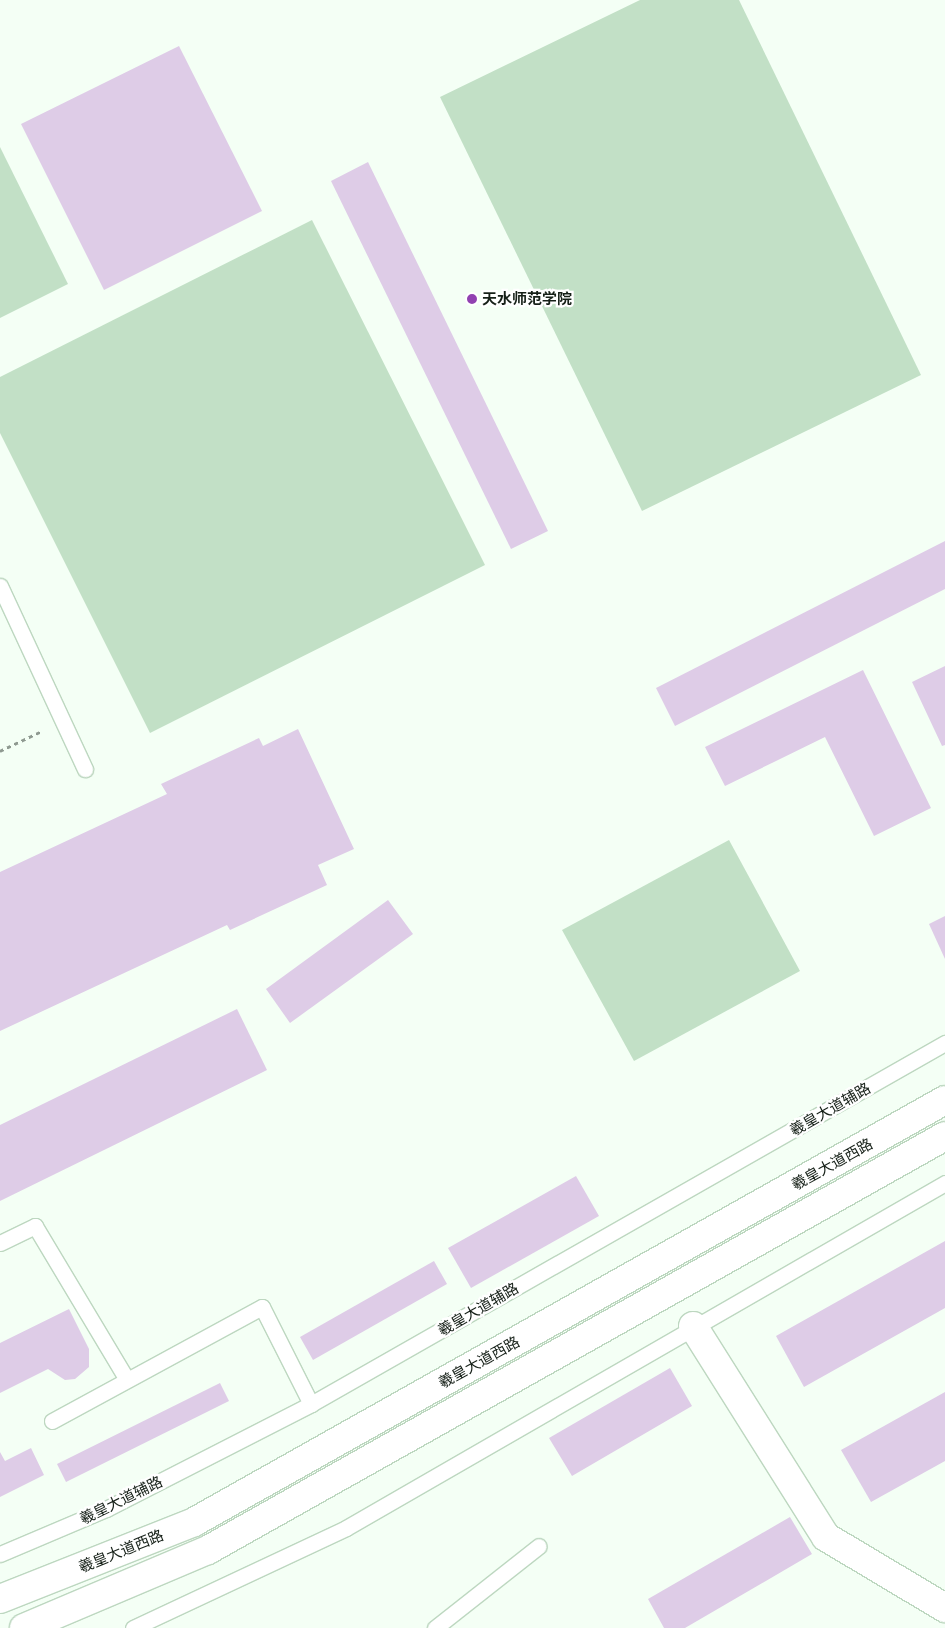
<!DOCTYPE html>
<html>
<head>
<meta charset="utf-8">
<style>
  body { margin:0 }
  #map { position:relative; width:945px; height:1628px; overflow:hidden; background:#f4fff5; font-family:"Noto Serif","Noto Sans SC",serif }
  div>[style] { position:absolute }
  .green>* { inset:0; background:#c2e0c6 }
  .building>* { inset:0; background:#decce7 }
  .path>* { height:3px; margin-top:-1.5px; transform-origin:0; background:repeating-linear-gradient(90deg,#8f9a91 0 4px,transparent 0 8px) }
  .roads { filter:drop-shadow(1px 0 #bdd7c0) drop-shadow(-1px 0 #bdd7c0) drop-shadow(0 1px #bdd7c0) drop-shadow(0 -1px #bdd7c0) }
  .lane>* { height:15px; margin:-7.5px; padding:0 7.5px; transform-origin:7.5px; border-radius:7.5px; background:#fff }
  .street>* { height:28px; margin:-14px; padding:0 14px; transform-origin:14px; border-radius:14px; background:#fff }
  .primary>* { height:28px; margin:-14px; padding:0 14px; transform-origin:14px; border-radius:14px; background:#fff }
  .dots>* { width:14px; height:14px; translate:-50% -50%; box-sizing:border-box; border:2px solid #fff; border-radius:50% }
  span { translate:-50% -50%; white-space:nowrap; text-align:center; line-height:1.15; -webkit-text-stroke:4.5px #fff; paint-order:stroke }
  .poi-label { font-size:15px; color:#162018; font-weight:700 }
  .left { translate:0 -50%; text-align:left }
  .street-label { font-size:15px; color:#162018 }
</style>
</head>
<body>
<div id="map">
  <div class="green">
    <i style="clip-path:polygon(640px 0,739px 0,921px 375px,642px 511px,440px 97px)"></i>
    <i style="clip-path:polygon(0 147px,68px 284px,0 318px)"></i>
    <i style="clip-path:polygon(312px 220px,485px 565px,150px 733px,0 433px,0 377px)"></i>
    <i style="clip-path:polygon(729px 840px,800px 971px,634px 1061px,562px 930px)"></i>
  </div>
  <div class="building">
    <i style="clip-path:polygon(179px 46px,262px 211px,104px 290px,21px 124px)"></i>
    <i style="clip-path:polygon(368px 162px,548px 531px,511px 549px,331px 181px)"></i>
    <i style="clip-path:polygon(945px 541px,945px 589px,675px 726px,656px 688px)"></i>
    <i style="clip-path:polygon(945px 666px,945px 745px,942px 746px,912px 682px)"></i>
    <i style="clip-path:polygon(863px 670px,931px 808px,874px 836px,825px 737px,725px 786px,705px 747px)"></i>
    <i style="clip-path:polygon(298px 729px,354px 849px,318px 865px,327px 885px,230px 930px,227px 925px,0 1031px,0 872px,167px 794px,161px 784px,259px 738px,263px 746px)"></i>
    <i style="clip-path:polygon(388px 900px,413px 934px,290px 1023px,266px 989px)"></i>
    <i style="clip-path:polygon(945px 916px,945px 959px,929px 924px)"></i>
    <i style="clip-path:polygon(237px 1009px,267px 1070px,0 1201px,0 1125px)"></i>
    <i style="clip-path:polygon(576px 1176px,599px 1216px,471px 1288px,448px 1248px)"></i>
    <i style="clip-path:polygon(945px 1241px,945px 1308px,804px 1387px,776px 1336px)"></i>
    <i style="clip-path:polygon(434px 1261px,447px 1284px,313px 1360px,300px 1337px)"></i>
    <i style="clip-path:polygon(69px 1309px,89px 1349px,89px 1367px,75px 1379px,65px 1380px,48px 1369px,0 1393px,0 1343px)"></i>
    <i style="clip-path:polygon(670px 1368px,692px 1406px,572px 1476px,549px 1438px)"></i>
    <i style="clip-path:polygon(220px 1383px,229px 1401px,66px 1482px,57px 1464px)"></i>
    <i style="clip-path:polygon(945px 1392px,945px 1461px,871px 1502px,841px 1450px)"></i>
    <i style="clip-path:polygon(31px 1448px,44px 1475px,0 1497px,0 1452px,5px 1461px)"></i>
    <i style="clip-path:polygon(790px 1517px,812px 1554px,685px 1628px,664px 1628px,648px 1599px)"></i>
  </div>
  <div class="path">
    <i style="left:0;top:751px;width:47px;rotate:-25.5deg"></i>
  </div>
  <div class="roads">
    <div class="lane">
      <i style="left:0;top:586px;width:202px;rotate:65.1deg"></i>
      <i style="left:0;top:1243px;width:39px;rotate:-26deg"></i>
      <i style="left:35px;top:1226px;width:179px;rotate:59.1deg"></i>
      <i style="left:52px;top:1421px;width:239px;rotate:-28.5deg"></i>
      <i style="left:262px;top:1307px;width:109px;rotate:63.2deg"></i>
      <i style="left:0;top:1554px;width:115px;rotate:-23deg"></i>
      <i style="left:106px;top:1509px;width:230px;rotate:-27.1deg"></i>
      <i style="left:311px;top:1404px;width:730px;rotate:-29.66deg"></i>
      <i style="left:133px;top:1628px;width:235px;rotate:-25.1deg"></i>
      <i style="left:346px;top:1528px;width:691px;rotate:-29.94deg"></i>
      <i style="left:435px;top:1628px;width:132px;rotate:-38.3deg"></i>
    </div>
    <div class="street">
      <i style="left:693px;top:1326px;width:249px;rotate:57.8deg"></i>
      <i style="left:826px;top:1537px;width:139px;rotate:30.8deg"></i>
    </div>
    <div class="primary">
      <i style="left:0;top:1599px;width:209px;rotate:-21.6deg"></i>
      <i style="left:194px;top:1522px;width:861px;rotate:-29.33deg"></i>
      <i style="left:24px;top:1628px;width:200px;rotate:-23deg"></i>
      <i style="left:208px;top:1550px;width:845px;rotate:-29.32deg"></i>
    </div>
  </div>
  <div class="dots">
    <i style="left:472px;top:299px;background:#9141b1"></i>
  </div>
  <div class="poi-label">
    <span class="left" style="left:482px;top:299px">天水师范学院</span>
  </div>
  <div class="street-label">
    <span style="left:830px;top:1109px;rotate:-30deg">羲皇大道辅路</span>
    <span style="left:832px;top:1164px;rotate:-29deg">羲皇大道西路</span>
    <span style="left:478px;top:1309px;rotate:-30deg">羲皇大道辅路</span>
    <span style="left:479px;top:1362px;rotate:-29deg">羲皇大道西路</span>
    <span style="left:121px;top:1500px;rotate:-26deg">羲皇大道辅路</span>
    <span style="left:121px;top:1551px;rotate:-22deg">羲皇大道西路</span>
  </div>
</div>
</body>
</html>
